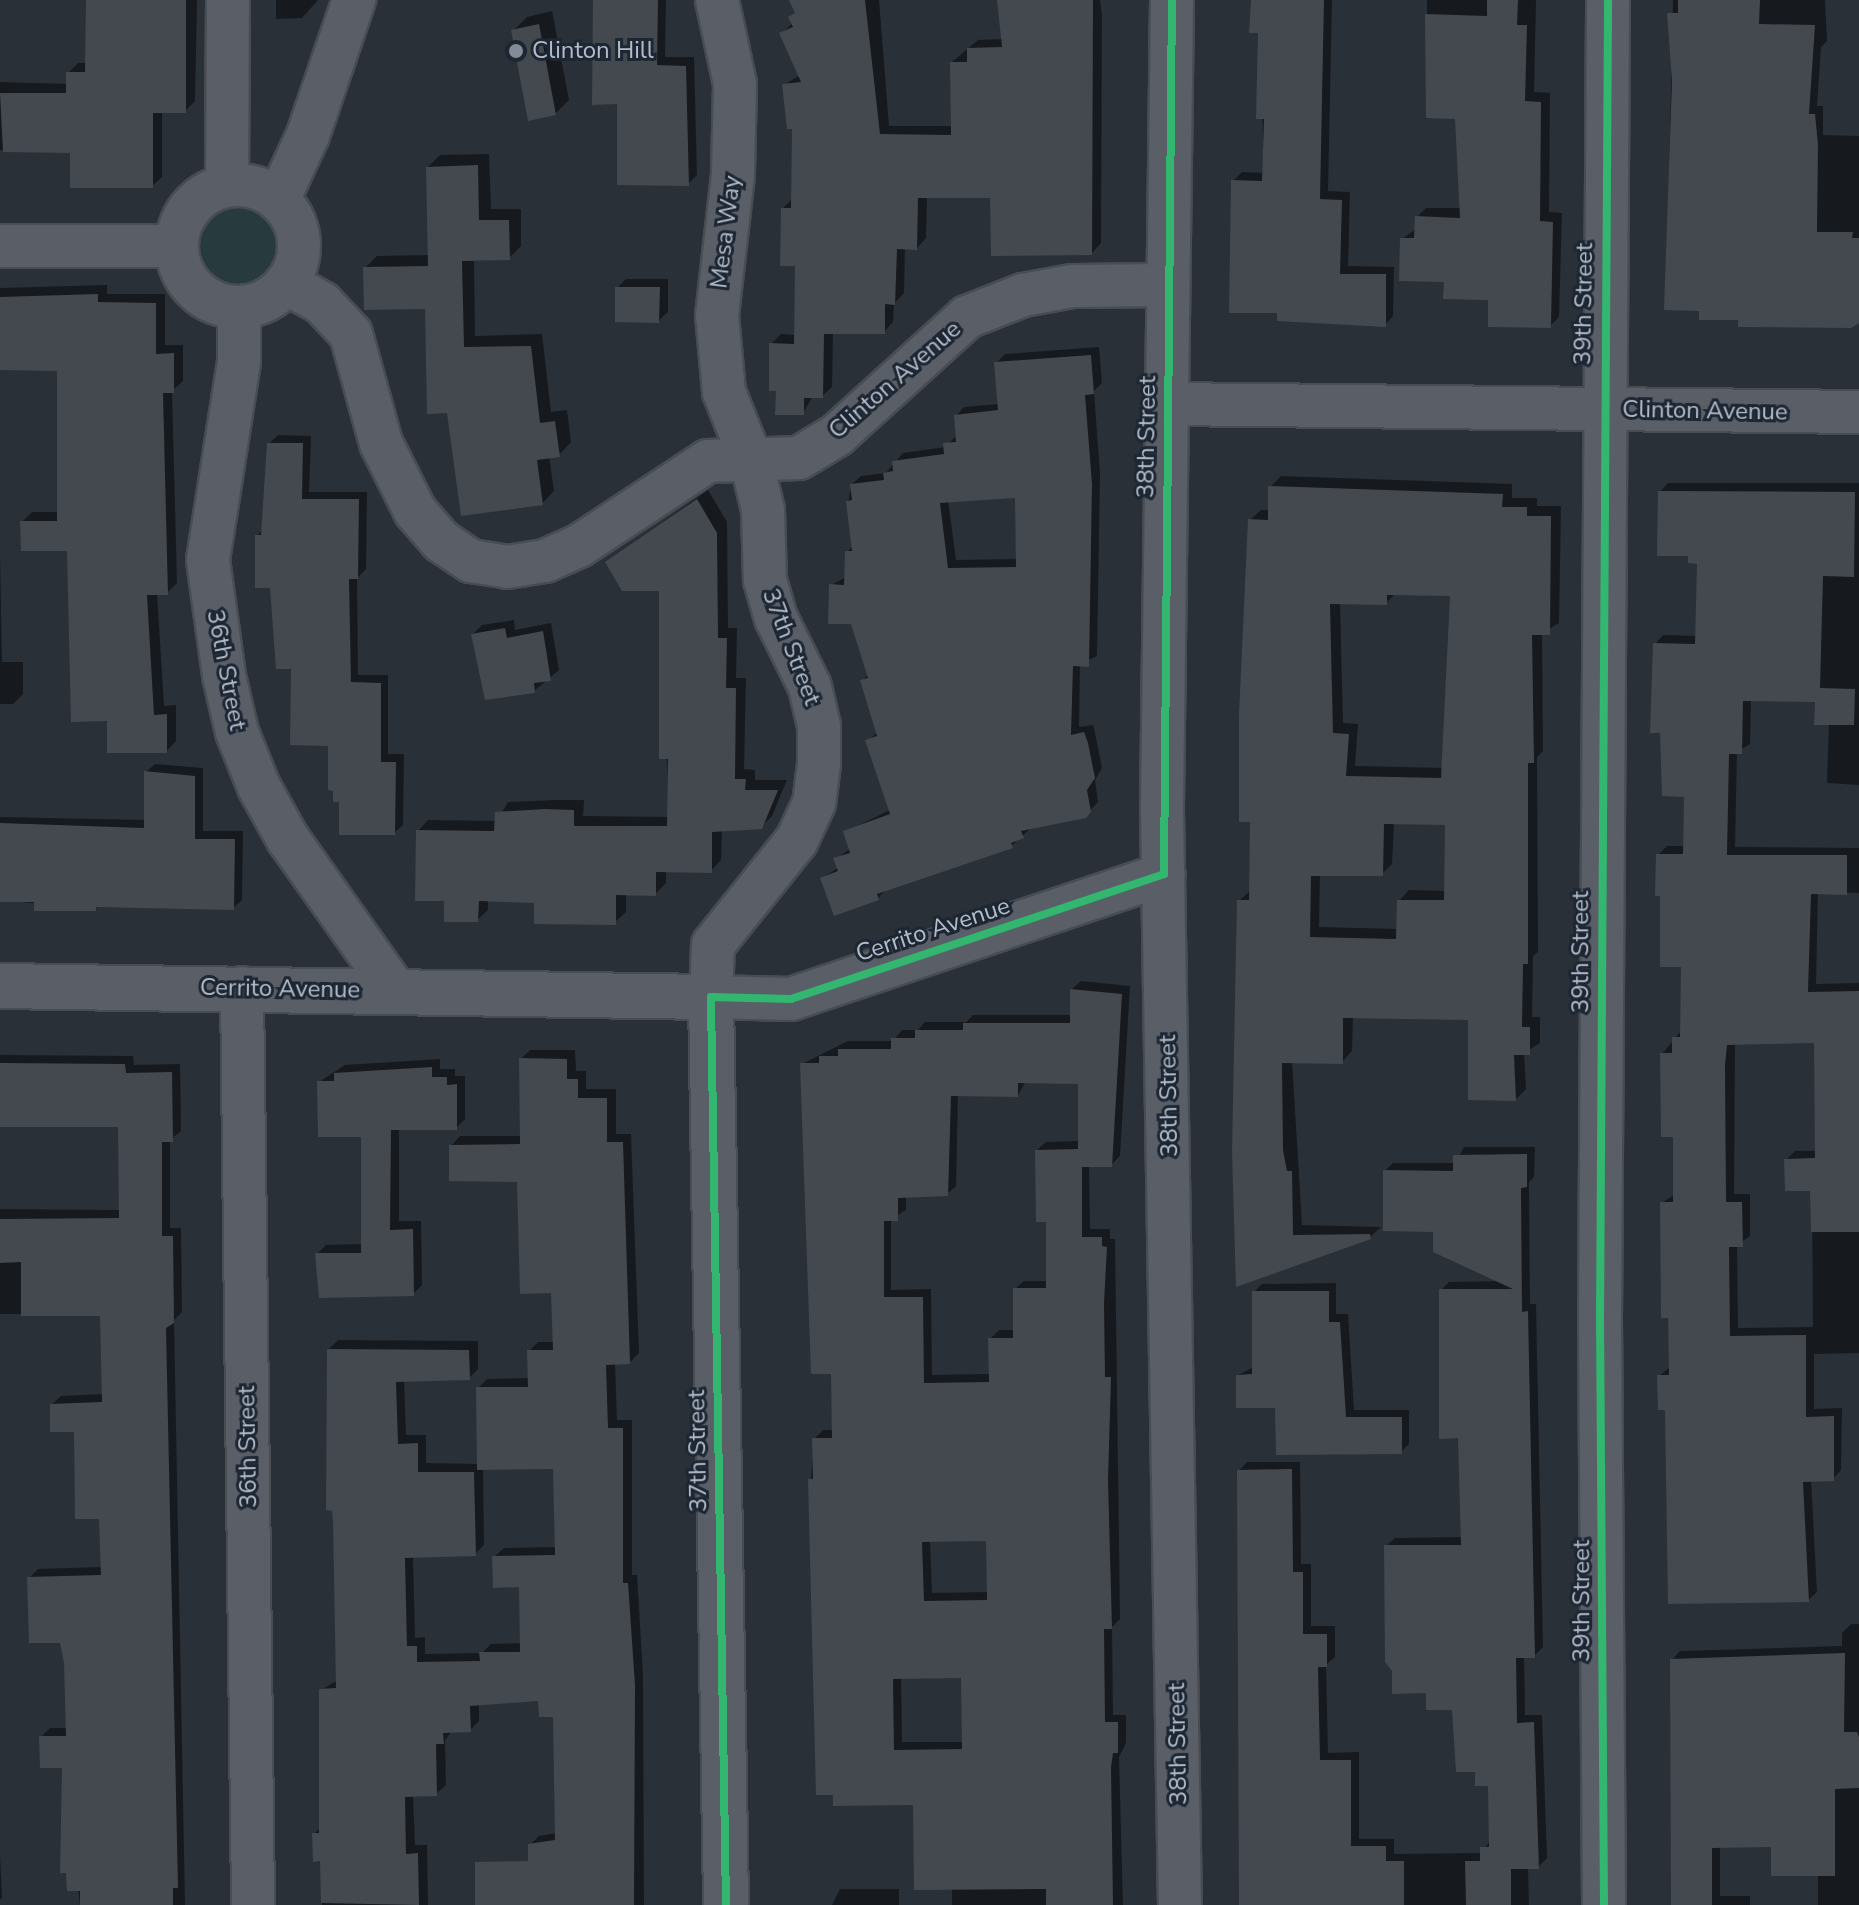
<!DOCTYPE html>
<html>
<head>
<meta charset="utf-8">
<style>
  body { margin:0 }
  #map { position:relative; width:1859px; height:1905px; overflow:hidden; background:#2a3038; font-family:"Nunito Sans",sans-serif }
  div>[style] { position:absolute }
  .green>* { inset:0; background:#273a3e }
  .round { border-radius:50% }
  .shadow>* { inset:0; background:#0007 }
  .building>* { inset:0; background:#444950 }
  .roads { filter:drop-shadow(2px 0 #484c53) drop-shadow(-2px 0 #484c53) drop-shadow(0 2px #484c53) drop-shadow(0 -2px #484c53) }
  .minor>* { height:42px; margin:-21px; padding:0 21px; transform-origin:21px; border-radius:21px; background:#5a5e66 }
  .minor>.ring { margin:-21px; padding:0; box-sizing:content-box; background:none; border:42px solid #5a5e66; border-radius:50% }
  .tertiary>* { height:44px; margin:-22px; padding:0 22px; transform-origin:22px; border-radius:22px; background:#5a5e66 }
  .cycleway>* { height:8px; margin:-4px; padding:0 4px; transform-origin:4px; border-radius:4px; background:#33b770 }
  .dots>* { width:22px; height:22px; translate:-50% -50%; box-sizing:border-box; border:4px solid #1d2633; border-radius:50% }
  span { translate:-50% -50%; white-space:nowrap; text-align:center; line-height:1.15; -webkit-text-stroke:6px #1d2633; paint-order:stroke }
  .poi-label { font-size:24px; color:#b4bcc9 }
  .left { translate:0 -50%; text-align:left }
  .street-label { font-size:24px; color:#b4bcc9 }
</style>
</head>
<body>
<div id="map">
  <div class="green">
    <i class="round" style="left:201px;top:206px;width:78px;height:78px"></i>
  </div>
  <div class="shadow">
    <i style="clip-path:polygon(87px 0,197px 0,195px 101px,185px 111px,162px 111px,162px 177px,152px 186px,72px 151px,0 150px,0 82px,68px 84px,68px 73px,78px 63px,87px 63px)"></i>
    <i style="clip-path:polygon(276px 0,318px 0,302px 18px,276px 19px)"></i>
    <i style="clip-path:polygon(595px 0,666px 0,665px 57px,694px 57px,697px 175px,688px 184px)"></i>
    <i style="clip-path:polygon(792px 0,879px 0,889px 126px,953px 126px,952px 62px,978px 40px,1003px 39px,999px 0,1100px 0,1102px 16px,1101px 243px,1092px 253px,991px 196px,927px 196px,926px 238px,917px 248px,905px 248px,904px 293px,894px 304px,893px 322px,884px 332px,833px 332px,832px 387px,822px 396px,813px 396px,803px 413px,778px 388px,771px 344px,781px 334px,796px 335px,797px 264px,783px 208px,793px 198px,795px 126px,784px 85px,800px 75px,781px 34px,793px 23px,797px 11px)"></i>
    <i style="clip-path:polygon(1252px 0,1332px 0,1328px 191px,1350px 192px,1348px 266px,1394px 267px,1393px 316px,1385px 325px,1233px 181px,1242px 172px,1264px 173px,1260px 31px)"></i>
    <i style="clip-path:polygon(1427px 0,1536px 0,1534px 92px,1550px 93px,1549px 212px,1562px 213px,1559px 317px,1550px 326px,1446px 280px,1402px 239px,1416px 229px,1417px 217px,1426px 208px,1462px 208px,1457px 117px,1428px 116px)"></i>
    <i style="clip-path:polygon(1673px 0,1825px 0,1827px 41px,1821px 47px,1817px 106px,1823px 106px,1823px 135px,1859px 136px,1859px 323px,1740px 319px,1701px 309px,1666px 308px)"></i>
    <i style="clip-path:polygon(552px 11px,569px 100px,555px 114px,513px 31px,527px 17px)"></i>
    <i style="clip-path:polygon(489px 154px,491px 209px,521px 209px,521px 246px,509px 258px,474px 259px,475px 336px,542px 334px,551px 412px,567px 410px,571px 442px,559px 455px,549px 456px,554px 491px,542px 504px,449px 411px,427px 307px,365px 268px,377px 256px,430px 255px,428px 167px,440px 155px)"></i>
    <i style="clip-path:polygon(626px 279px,668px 279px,668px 312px,658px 321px,617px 288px)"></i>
    <i style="clip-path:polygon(107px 285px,107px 294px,165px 294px,165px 345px,183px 345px,183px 381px,172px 391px,177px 583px,167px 593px,157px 593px,164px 706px,176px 705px,176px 741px,167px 751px,109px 719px,69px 549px,22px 522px,32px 512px,59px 512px,59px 369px,0 368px,0 288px)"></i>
    <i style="clip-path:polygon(evenodd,1099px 347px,1102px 383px,1094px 391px,1100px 474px,1097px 656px,1080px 664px,1079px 727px,1093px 725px,1095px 733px,1102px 768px,1095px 780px,1098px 802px,1085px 816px,1031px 828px,1011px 846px,886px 890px,878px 898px,823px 878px,839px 867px,836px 859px,851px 848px,845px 832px,890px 810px,867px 741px,878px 732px,862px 681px,869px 674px,852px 623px,831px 585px,846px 577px,847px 552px,854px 545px,848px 502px,852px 484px,861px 476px,886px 473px,903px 453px,945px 447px,957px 435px,956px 416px,964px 407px,999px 404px,996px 363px,1005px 354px,1099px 347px,1017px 495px,1018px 559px,956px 560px,948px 500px,1017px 495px)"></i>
    <i style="clip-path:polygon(278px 435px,311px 436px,309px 492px,367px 492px,366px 569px,357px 578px,358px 675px,388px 675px,388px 754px,404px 754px,403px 825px,394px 833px,341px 800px,330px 744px,293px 667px,257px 536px,263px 529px,269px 444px)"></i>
    <i style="clip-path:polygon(evenodd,1281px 476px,1512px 484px,1512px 498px,1537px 498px,1537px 506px,1561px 506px,1559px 623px,1542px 633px,1543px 751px,1537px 757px,1538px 952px,1533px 956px,1532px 1017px,1540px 1017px,1540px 1043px,1524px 1053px,1526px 1089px,1516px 1099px,1470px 1018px,1353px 1016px,1352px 1051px,1342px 1062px,1292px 1061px,1302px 1225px,1381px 1227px,1370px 1237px,1238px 1284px,1239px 901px,1251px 890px,1250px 520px,1261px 510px,1270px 510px,1270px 487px,1281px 476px,1396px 593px,1452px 594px,1444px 768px,1355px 766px,1358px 724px,1343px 723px,1340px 602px,1386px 603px,1396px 593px,1281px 476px,1394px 822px,1447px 823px,1446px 891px,1409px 890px,1399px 901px,1398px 929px,1319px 927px,1320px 874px,1382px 874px,1392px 864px,1394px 822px)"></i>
    <i style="clip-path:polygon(evenodd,1668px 483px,1859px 483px,1859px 785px,1827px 783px,1829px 723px,1817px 700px,1751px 699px,1750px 744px,1737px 752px,1735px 847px,1859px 848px,1859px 893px,1818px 892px,1816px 984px,1859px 983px,1859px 1353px,1814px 1354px,1814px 1409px,1842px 1408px,1841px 1470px,1833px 1479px,1811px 1479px,1817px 1592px,1808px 1600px,1667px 1408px,1659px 1376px,1670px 1367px,1662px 1203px,1675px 1194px,1675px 1135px,1662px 1054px,1682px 1030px,1683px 965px,1662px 894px,1658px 855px,1667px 846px,1685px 846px,1686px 795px,1655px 644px,1663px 635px,1697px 636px,1699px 562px,1660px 492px,1668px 483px,1816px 1041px,1817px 1151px,1795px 1151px,1786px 1160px,1812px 1189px,1813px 1327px,1738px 1328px,1737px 1245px,1750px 1236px,1750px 1194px,1734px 1194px,1735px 1042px,1816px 1041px)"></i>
    <i style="clip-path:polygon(708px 490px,727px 522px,728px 628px,737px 628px,736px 678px,746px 678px,744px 769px,755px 770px,755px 780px,787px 780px,772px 816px,761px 827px,722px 829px,721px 860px,711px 871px,666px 870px,666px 883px,655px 894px,626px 894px,626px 912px,615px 922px,536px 901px,488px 900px,488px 910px,477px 920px,446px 899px,418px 831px,428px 820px,497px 821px,508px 802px,557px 800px,584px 800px,583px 816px,669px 817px,661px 589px,608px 562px)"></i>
    <i style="clip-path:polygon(0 555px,2px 662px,23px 662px,23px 694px,13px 704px,0 704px)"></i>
    <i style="clip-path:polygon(514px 620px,515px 630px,551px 623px,559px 670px,534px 691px,473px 634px,482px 625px)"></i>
    <i style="clip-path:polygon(155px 764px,203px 768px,203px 831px,243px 831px,242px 900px,233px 908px,100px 905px,95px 909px,0 900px,0 817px,146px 820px,146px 772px)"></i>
    <i style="clip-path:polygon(evenodd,1081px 981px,1130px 986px,1120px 1156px,1111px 1165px,1089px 1165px,1090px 1229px,1110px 1229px,1110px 1239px,1115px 1239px,1120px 1619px,1112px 1627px,1113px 1715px,1126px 1715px,1126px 1743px,1119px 1757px,1123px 1905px,952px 1905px,952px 1887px,915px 1803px,835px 1793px,811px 1480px,814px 1439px,823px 1430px,834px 1430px,833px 1372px,802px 1064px,848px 1041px,893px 1041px,902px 1030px,918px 1030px,925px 1022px,966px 1022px,973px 1015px,1072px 1015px,1072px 989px,1081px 981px,1026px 1081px,1080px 1082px,1080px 1141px,1046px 1142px,1037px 1150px,1048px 1220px,1048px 1281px,1024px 1281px,1015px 1289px,1015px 1330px,999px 1330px,990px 1339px,991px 1374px,932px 1375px,931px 1289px,891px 1290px,891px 1219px,906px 1210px,906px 1195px,947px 1194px,956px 1186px,958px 1094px,1018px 1095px,1026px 1081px,1081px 981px,988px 1538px,989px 1592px,932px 1593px,930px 1540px,988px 1538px,1081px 981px,901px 1676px,963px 1676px,964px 1742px,902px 1742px,901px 1676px)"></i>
    <i style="clip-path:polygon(evenodd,530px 1050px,575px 1050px,576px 1071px,586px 1071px,586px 1089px,616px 1089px,616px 1134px,631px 1134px,639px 1353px,630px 1362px,615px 1363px,617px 1420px,632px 1420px,632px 1575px,637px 1575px,643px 1675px,644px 1905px,583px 1905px,530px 1845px,539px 1836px,557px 1833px,555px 1715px,540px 1699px,479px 1703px,479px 1721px,470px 1730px,452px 1731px,445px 1740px,446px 1785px,436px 1794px,413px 1794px,415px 1845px,427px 1845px,428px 1905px,322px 1905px,322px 1859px,314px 1834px,321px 1827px,321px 1690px,338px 1680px,329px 1349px,338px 1340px,478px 1341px,478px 1369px,469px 1378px,404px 1380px,406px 1435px,426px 1435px,426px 1463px,479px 1464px,478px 1388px,487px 1379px,529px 1378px,529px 1351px,538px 1342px,555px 1342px,553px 1291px,519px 1180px,451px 1146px,460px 1136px,521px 1136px,521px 1059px,530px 1050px,555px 1467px,557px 1547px,504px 1548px,494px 1557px,521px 1585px,522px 1643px,491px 1644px,482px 1653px,425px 1654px,425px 1637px,415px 1638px,413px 1556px,475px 1554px,484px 1545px,483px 1468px,555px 1467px)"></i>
    <i style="clip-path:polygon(0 1055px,133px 1056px,134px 1065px,180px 1064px,181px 1131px,170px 1140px,170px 1228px,181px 1228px,182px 1312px,174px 1320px,185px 1905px,80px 1905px,64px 1766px,41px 1737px,50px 1728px,68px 1728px,66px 1662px,61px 1641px,29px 1578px,38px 1569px,102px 1567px,101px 1517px,76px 1430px,52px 1404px,61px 1396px,104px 1394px,102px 1314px,0 1314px,0 1209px,121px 1210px,120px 1125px,0 1127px)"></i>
    <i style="clip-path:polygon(440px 1059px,440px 1069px,455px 1069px,455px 1076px,465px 1076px,465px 1119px,456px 1128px,399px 1128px,399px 1221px,421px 1221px,422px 1285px,413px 1294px,317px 1254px,326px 1245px,363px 1244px,363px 1135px,319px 1082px,345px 1065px)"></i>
    <i style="clip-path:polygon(1464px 1147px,1535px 1147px,1534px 1177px,1529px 1182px,1530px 1304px,1536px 1304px,1543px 1647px,1534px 1656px,1524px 1656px,1525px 1715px,1542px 1715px,1547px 1858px,1538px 1867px,1528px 1867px,1529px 1905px,1239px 1905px,1239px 1471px,1247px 1462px,1300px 1462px,1301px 1564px,1311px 1564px,1311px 1626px,1335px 1626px,1335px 1657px,1326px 1665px,1328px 1753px,1359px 1752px,1359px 1839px,1394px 1839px,1394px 1854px,1482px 1853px,1491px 1839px,1490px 1784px,1477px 1770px,1453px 1708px,1428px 1691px,1386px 1546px,1395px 1538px,1463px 1537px,1460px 1436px,1441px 1290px,1449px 1282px,1501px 1281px,1435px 1230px,1385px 1171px,1393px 1163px,1455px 1163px)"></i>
    <i style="clip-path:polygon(1336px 1283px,1336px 1314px,1348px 1314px,1354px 1410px,1409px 1410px,1409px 1444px,1401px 1452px,1277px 1405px,1238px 1375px,1254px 1367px,1254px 1292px,1262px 1284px)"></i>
    <i style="clip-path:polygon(1851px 1624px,1859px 1624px,1859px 1905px,1818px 1905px,1818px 1874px,1773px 1845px,1720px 1846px,1720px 1896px,1750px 1896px,1750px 1905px,1673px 1905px,1672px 1660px,1680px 1651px,1842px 1646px,1842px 1633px)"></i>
    <i style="clip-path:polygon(0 1855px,2px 1898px,0 1900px)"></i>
    <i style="clip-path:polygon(840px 1889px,899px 1889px,899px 1905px,832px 1905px)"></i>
  </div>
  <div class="building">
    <i style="clip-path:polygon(86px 0,186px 0,186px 113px,153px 113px,153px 188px,70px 188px,70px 153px,3px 152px,0 93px,66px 93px,66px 72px,85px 72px)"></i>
    <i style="clip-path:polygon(593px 0,658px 0,657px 65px,686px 66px,689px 186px,617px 185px,617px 104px,592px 105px)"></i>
    <i style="clip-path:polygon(789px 0,865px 0,880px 134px,951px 135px,950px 62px,967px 62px,967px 48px,1002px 47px,997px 0,1093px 0,1092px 255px,991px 256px,990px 198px,918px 198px,917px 250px,897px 249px,895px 305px,885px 304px,885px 334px,824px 334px,823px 398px,804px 398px,804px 415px,775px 415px,776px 391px,769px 391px,769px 343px,794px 344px,795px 266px,780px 266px,781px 208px,791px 208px,792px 129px,787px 129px,782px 84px,801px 82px,779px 33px,793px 27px,788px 17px,795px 13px)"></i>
    <i style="clip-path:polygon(1251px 0,1324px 0,1320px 199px,1342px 200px,1340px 274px,1386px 274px,1386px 327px,1277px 321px,1277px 313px,1229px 313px,1231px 180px,1262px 181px,1264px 119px,1256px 119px,1258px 33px,1249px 33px)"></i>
    <i style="clip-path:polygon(1487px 0,1518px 0,1517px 25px,1527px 25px,1525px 101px,1541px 102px,1540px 221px,1553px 222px,1551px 328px,1488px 327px,1488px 300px,1443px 299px,1444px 282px,1399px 281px,1400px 238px,1414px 238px,1415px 216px,1460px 218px,1455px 119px,1426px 118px,1425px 14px,1487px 16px)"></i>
    <i style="clip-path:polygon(1678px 0,1760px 0,1759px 24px,1815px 25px,1809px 114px,1815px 114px,1818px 144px,1817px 232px,1853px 232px,1852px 238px,1859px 238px,1859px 323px,1851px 328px,1738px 327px,1738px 320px,1699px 320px,1699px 311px,1664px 310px,1672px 81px,1667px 13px,1678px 13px)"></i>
    <i style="clip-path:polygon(539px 24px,556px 115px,528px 121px,511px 30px)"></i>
    <i style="clip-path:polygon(478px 165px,479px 220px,509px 220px,510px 260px,462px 261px,464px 347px,531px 346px,540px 423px,555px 421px,560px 457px,537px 460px,543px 505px,461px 516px,447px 413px,427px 414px,425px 309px,364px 310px,363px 267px,428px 266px,426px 167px)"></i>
    <i style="clip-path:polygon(615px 287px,660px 287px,659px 323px,615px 322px)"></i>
    <i style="clip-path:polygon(98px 294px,98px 302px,156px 303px,156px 354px,174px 353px,174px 393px,163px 393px,168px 595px,147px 595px,154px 715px,167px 714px,167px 753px,107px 753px,107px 721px,71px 722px,67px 551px,21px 551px,20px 521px,57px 521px,57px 371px,0 370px,0 297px)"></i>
    <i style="clip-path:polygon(evenodd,1091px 355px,1094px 394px,1085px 395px,1092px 484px,1089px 667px,1073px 666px,1071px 735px,1084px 732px,1088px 743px,1095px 778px,1087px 790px,1091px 812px,1086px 818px,1021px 831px,1024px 838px,1011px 843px,1013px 848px,877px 894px,879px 900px,834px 916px,820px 878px,838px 871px,833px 858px,850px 853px,843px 831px,890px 814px,865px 740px,877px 736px,860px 680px,868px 678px,851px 624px,828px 624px,829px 584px,844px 585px,845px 551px,852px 551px,846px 501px,852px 500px,850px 484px,884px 480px,883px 473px,893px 471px,892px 461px,944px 454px,943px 443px,956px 442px,954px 415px,998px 410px,994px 362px,1091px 355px,1015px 498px,1016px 567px,948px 568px,940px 503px,1015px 498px)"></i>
    <i style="clip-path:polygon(267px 443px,303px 443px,302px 499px,359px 499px,358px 579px,349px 579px,351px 682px,381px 683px,381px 762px,396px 762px,395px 835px,339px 835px,339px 802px,333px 802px,333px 791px,328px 790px,328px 746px,290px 745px,291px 669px,276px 669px,270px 588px,255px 588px,255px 535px,261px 535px)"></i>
    <i style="clip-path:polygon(evenodd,1268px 486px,1503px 494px,1502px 507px,1527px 507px,1527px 516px,1551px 516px,1550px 635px,1532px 635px,1534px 763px,1528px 763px,1528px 964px,1523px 964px,1522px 1027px,1530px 1027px,1530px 1055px,1514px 1055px,1516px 1101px,1468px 1100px,1468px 1020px,1343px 1018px,1343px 1064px,1282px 1063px,1283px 1150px,1287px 1171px,1292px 1171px,1293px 1235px,1370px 1234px,1371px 1239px,1236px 1287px,1232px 1151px,1237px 900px,1249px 900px,1250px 822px,1239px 822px,1239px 714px,1248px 519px,1268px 520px,1268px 486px,1387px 595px,1450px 596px,1441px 778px,1346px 776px,1349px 734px,1333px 733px,1330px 604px,1387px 605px,1387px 595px,1268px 486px,1384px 824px,1445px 825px,1444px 900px,1397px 900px,1396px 939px,1310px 937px,1311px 876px,1383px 876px,1384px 824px)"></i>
    <i style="clip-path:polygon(1658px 491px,1855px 492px,1854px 577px,1823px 576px,1820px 688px,1855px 689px,1854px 725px,1814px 725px,1815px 702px,1743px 701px,1742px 754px,1729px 754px,1727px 855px,1847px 855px,1847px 895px,1811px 894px,1808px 992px,1859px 991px,1859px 1232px,1811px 1232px,1810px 1191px,1785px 1191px,1784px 1159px,1815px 1158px,1814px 1043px,1727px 1045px,1725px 1065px,1726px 1202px,1742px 1202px,1743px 1247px,1729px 1247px,1730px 1336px,1806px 1335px,1806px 1417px,1834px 1416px,1834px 1481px,1803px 1482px,1809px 1602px,1668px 1604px,1665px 1410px,1658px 1410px,1657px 1375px,1669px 1375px,1668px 1318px,1661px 1318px,1660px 1202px,1673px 1202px,1673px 1137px,1661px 1137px,1660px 1053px,1672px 1053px,1672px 1037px,1680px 1037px,1681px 967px,1660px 967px,1660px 896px,1655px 896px,1656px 854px,1683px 854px,1684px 797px,1662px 796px,1660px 733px,1650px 733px,1653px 643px,1695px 644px,1697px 564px,1688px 563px,1688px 556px,1657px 556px)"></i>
    <i style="clip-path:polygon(697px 499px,717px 533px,718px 638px,727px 638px,726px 688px,736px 688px,735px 779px,746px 779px,745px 790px,778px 790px,762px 829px,712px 832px,712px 873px,656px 872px,656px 896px,616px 895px,616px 925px,534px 924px,534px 903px,479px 901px,478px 922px,444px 922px,444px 901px,415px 901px,416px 830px,494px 831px,495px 812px,545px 809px,574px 810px,574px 826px,667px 826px,668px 759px,659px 759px,659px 591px,622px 591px,605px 562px)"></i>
    <i style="clip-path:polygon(505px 628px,507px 638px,543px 631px,551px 681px,534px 683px,535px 693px,485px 700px,471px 634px)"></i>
    <i style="clip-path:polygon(144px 771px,195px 776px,195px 839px,235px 839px,234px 910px,96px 907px,96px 911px,34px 911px,34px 902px,0 902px,0 823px,144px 828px)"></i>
    <i style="clip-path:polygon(evenodd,1070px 989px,1122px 994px,1112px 1167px,1082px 1167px,1082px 1237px,1102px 1237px,1102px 1246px,1107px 1247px,1104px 1303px,1105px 1377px,1111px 1377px,1108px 1480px,1112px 1629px,1104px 1629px,1105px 1722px,1118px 1722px,1118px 1753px,1113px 1753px,1111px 1767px,1113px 1905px,1046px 1905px,1046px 1889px,914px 1890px,913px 1805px,833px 1806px,833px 1795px,816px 1795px,808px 1479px,813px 1479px,812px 1438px,832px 1438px,831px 1374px,811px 1374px,800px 1063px,819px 1063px,819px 1056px,838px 1056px,838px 1049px,891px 1049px,891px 1038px,915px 1038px,915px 1030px,963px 1030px,963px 1023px,1070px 1023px,1070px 989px,1018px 1083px,1078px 1084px,1078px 1149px,1035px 1150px,1036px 1222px,1046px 1222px,1046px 1288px,1013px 1288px,1013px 1338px,988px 1338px,989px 1382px,924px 1383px,923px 1297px,884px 1297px,884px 1221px,898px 1221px,898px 1198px,948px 1196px,951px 1096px,1018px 1097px,1018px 1083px,1070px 989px,986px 1541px,987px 1600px,924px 1601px,922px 1542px,986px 1541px,1070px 989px,961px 1678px,962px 1749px,894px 1750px,893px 1679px,961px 1678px)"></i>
    <i style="clip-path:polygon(519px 1058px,567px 1059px,567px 1079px,578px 1079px,578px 1098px,607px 1098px,607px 1142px,623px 1142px,630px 1364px,606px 1365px,608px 1428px,623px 1428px,623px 1583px,628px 1583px,635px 1685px,634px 1905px,475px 1905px,475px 1862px,528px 1861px,528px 1844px,555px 1840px,553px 1717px,539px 1717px,538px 1701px,470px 1706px,471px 1732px,443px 1733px,444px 1744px,436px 1744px,437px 1796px,405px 1797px,406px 1854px,418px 1853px,419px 1905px,321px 1903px,320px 1861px,313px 1862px,312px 1833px,319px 1833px,319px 1689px,336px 1688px,333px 1521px,332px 1511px,326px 1510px,327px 1349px,469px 1350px,470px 1380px,396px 1382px,398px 1444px,418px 1443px,418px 1472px,474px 1472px,476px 1556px,405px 1558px,407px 1646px,417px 1646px,417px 1662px,480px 1661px,479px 1652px,520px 1652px,519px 1587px,493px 1588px,492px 1556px,555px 1555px,553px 1469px,477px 1470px,476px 1387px,528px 1387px,527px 1350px,553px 1350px,551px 1293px,520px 1294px,517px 1182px,449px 1181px,449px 1145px,520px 1144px)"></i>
    <i style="clip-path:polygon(0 1063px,125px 1064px,126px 1073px,172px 1072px,173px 1142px,162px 1142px,162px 1236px,173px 1236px,174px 1323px,166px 1328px,178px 1888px,173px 1888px,173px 1905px,80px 1905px,80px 1891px,67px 1891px,66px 1873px,60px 1873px,62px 1768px,40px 1768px,39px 1736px,66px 1736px,64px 1663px,60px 1643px,29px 1643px,27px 1577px,101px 1575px,99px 1519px,75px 1519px,74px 1432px,50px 1432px,50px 1404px,102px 1402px,100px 1316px,21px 1316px,21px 1262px,0 1263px,0 1219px,119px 1218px,118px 1127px,0 1127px)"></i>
    <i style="clip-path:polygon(432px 1067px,432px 1077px,447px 1077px,447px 1085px,457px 1084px,457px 1130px,391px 1130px,390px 1230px,413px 1229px,414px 1296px,319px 1298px,315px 1253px,361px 1253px,361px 1137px,318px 1137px,317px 1081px,334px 1081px,334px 1073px)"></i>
    <i style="clip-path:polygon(1527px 1154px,1527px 1187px,1521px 1188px,1522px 1312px,1528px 1311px,1535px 1658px,1516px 1658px,1517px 1723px,1534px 1722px,1539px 1869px,1511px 1869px,1511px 1905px,1466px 1905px,1465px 1861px,1480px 1861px,1480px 1847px,1489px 1847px,1488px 1786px,1475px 1786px,1475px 1772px,1456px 1772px,1452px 1710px,1426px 1710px,1426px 1693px,1392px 1694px,1392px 1671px,1385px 1662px,1384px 1545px,1461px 1545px,1458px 1438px,1439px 1439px,1439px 1289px,1513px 1289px,1433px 1252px,1433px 1232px,1383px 1231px,1383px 1170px,1453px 1171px,1453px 1155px)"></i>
    <i style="clip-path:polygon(1252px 1291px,1329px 1291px,1329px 1322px,1340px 1322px,1346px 1417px,1402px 1417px,1402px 1454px,1276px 1455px,1275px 1408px,1236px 1408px,1236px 1375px,1252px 1374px)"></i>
    <i style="clip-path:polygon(1292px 1469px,1293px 1572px,1303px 1572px,1303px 1634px,1327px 1634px,1327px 1667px,1318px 1667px,1320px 1760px,1351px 1760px,1351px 1846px,1386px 1846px,1386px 1861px,1404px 1861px,1404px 1905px,1239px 1905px,1237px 1470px)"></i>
    <i style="clip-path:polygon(1845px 1653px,1844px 1732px,1857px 1732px,1859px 1737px,1859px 1788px,1835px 1789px,1835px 1876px,1771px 1876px,1771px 1847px,1712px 1848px,1712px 1905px,1671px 1905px,1670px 1659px)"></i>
  </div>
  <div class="roads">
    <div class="minor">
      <i style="left:717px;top:0;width:86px;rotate:77.9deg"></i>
      <i style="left:735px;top:84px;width:91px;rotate:91.3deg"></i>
      <i style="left:733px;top:175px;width:141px;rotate:96.5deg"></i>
      <i style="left:717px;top:315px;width:77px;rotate:84.8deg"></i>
      <i style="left:724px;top:392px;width:73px;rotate:68.3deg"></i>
      <i style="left:751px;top:460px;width:51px;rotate:76.5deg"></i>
      <i style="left:763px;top:510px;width:70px;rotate:88.4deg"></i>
      <i style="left:765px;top:580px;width:40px;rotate:74deg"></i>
      <i style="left:776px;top:618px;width:77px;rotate:63.8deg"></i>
      <i style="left:810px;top:687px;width:40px;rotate:77deg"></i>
      <i style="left:819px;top:726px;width:38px;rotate:90deg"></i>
      <i style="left:819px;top:764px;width:39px;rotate:97deg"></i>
      <i style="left:814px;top:803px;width:41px;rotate:114.7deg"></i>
      <i style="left:797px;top:840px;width:134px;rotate:128.7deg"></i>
      <i style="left:713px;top:945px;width:52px;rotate:92.2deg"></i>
      <i style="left:711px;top:997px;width:80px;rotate:1.4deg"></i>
      <i style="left:791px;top:999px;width:393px;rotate:-18.5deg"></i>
      <i style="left:1172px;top:0;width:810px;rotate:90.71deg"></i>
      <i style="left:1162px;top:810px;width:1095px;rotate:89.06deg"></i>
      <i class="ring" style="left:177px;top:185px;width:80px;height:80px"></i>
      <i style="left:227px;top:185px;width:185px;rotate:-89.7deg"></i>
      <i style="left:278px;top:200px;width:72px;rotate:-65.2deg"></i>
      <i style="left:308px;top:135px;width:143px;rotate:-71.2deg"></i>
      <i style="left:0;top:246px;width:176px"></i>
      <i style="left:286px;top:283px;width:41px;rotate:29.1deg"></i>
      <i style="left:322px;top:303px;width:42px;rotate:46.9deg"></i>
      <i style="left:351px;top:334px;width:113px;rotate:74.6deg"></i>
      <i style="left:381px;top:443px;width:76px;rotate:63.4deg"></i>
      <i style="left:415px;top:511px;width:40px;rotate:49deg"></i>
      <i style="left:441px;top:541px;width:36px;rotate:34deg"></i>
      <i style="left:471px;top:561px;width:36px;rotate:9deg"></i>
      <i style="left:507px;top:567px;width:38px;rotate:-9deg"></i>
      <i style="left:545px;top:561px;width:37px;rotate:-24deg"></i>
      <i style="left:579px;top:546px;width:154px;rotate:-33.4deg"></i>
      <i style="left:708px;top:461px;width:91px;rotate:-1.9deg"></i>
      <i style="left:799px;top:458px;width:44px;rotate:-31.2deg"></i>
      <i style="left:837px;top:435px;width:176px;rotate:-42.2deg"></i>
      <i style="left:967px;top:317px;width:60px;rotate:-21.4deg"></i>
      <i style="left:1023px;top:295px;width:50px;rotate:-10.4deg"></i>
      <i style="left:1072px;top:286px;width:96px;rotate:-0.6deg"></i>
      <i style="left:239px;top:307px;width:55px;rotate:90deg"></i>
      <i style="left:239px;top:362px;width:200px;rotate:98.9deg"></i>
      <i style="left:208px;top:560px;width:117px;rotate:82.1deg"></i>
      <i style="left:224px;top:676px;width:57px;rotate:76.9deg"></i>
      <i style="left:237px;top:732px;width:59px;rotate:68.2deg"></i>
      <i style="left:259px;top:787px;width:60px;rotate:60.9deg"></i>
      <i style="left:288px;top:839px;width:185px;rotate:54.7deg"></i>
      <i style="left:1167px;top:404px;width:692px;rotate:0.66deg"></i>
      <i style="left:242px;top:988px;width:917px;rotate:89.31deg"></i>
      <i style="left:1604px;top:1905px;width:585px;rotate:-90.39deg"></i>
      <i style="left:1600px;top:1320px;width:1320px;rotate:-89.65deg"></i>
    </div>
    <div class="tertiary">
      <i style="left:0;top:986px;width:711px;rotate:0.89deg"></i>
      <i style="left:711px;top:997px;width:908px;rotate:89.05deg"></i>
    </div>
  </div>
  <div class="cycleway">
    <i style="left:726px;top:1905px;width:908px;rotate:-90.95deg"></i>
    <i style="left:711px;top:997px;width:80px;rotate:1.4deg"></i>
    <i style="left:791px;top:999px;width:393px;rotate:-18.5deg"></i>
    <i style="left:1164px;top:874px;width:874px;rotate:-89.48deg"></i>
    <i style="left:1604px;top:1905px;width:585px;rotate:-90.39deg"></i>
    <i style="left:1600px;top:1320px;width:1320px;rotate:-89.65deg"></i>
  </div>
  <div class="dots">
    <i style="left:516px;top:51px;background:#848b96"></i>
  </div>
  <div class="poi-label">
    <span class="left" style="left:532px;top:51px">Clinton Hill</span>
  </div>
  <div class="street-label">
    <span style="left:726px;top:232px;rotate:-83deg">Mesa Way</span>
    <span style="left:1584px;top:304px;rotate:-89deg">39th Street</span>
    <span style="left:895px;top:380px;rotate:-41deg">Clinton Avenue</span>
    <span style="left:1705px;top:411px;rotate:1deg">Clinton Avenue</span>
    <span style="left:1147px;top:437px;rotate:-89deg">38th Street</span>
    <span style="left:791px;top:647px;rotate:69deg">37th Street</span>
    <span style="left:226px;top:670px;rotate:79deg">36th Street</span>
    <span style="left:933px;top:930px;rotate:-18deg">Cerrito Avenue</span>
    <span style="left:1581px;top:952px;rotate:-90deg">39th Street</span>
    <span style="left:280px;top:989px;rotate:1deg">Cerrito Avenue</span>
    <span style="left:1169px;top:1096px;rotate:-91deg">38th Street</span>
    <span style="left:248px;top:1447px;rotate:-91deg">36th Street</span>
    <span style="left:698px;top:1451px;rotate:-91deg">37th Street</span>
    <span style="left:1582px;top:1601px;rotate:-90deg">39th Street</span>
    <span style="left:1178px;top:1744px;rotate:-91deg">38th Street</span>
  </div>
</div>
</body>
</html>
